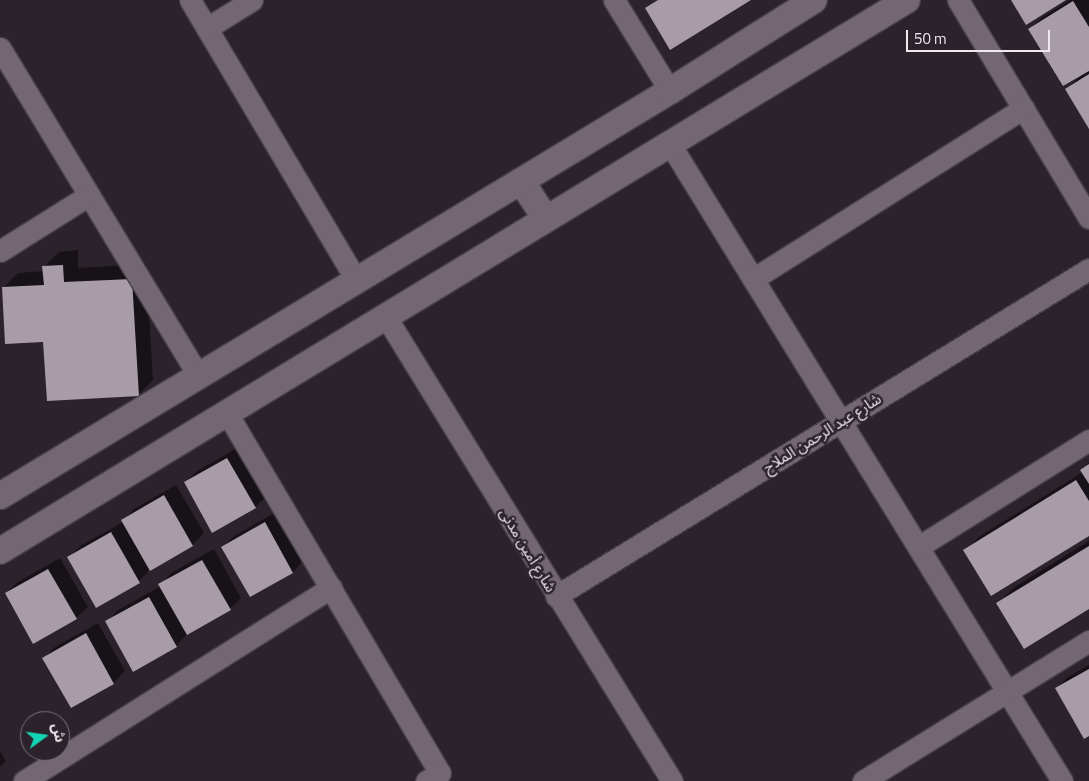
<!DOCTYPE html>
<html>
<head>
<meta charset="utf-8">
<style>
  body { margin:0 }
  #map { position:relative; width:1089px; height:781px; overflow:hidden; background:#2c222c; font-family:"Titillium Web","Noto Sans Arabic",sans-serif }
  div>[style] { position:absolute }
  .shadow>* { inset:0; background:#0007 }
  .building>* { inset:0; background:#a89ca8 }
  .roads { filter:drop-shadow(1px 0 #494149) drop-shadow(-1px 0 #494149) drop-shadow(0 1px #494149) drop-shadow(0 -1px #494149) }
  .minor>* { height:21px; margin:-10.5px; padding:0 10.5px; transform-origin:10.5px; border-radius:10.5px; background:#726772 }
  .tertiary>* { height:26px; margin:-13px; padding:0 13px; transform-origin:13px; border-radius:13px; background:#726772 }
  span { translate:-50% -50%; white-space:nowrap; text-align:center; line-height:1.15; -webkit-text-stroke:5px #2c222c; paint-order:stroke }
  .street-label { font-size:15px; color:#efe8ef }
  .north { position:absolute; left:20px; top:711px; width:50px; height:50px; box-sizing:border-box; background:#2c222c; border:1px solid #7a717a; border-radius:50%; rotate:76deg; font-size:14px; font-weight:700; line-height:20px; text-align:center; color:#efe8ef }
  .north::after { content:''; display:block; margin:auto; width:18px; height:22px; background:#14d5b3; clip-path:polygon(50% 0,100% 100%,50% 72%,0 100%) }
  .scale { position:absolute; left:906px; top:30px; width:144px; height:22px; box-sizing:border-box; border:2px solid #efe8ef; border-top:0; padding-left:6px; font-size:15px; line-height:18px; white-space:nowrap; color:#efe8ef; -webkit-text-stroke:4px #2c222c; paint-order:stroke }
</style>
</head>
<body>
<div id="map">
  <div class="shadow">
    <i style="clip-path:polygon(1070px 0,1089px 0,1089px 126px,1067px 89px,1080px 76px,1030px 29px,1041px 18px)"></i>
    <i style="clip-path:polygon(78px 250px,78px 268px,146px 264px,153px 380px,138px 395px,44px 341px,3px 288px,18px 273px,44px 271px,44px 267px,59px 252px)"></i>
    <i style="clip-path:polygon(239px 447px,267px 496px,255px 507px,185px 483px,197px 471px)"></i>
    <i style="clip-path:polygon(1089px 462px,1089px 534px,965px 551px,980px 536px,1083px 472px)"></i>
    <i style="clip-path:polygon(176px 485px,204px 533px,192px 545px,150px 569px,139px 582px,69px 557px,80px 546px,123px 522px,134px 509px)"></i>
    <i style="clip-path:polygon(276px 512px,304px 560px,293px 572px,250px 596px,223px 547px,234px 536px)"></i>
    <i style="clip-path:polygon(1089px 541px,1089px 607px,998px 603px,1013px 588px)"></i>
    <i style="clip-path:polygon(214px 549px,241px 598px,230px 609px,187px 634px,176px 646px,107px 622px,118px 610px,161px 586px,171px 573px)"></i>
    <i style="clip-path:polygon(60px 558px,88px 607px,76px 618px,6px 593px,18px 582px)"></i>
    <i style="clip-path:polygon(98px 623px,125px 671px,113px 683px,71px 707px,44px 658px,55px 647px)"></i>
    <i style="clip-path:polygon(1089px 665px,1089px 734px,1056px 688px,1068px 677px)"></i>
    <i style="clip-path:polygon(0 751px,6px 761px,0 767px)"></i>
  </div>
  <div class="building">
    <i style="clip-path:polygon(658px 0,751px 0,670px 50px,645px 8px)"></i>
    <i style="clip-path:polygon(1011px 0,1066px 0,1026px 25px)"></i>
    <i style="clip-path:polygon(1073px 1px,1089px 27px,1089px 71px,1063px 86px,1028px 29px)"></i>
    <i style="clip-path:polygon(1089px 74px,1089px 129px,1065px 89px)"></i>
    <i style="clip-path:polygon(63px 265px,64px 282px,132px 279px,139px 396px,47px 401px,43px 342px,5px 344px,2px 287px,44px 285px,42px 266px)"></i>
    <i style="clip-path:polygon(227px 458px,256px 508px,212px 533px,184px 482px)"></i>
    <i style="clip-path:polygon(1089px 464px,1089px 484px,1080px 470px)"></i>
    <i style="clip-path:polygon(1076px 480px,1089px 501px,1089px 536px,991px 596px,963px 550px)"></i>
    <i style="clip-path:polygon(164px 495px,193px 546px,150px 571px,121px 520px)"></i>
    <i style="clip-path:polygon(265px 522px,293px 573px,250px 597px,221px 547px)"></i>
    <i style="clip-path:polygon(111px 532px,140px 583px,96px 608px,67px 557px)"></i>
    <i style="clip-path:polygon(1089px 546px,1089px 609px,1024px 649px,996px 603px)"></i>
    <i style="clip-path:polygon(202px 560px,231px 610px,187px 635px,158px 584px)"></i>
    <i style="clip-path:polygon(48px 569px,77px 619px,33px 644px,5px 593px)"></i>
    <i style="clip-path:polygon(149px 597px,177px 647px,133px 672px,105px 621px)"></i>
    <i style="clip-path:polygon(86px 633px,114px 684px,71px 708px,42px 658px)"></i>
    <i style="clip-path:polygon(1089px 669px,1089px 736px,1084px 739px,1055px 688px)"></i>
  </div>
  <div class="roads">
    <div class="minor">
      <i style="left:190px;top:0;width:326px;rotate:59.3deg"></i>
      <i style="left:614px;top:0;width:107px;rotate:58.4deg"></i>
      <i style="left:958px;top:0;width:254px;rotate:59deg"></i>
      <i style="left:207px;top:28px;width:53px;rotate:-31.9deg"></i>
      <i style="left:0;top:48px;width:382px;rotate:58.8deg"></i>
      <i style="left:670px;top:144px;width:748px;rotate:58.39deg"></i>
      <i style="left:0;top:251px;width:105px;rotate:-32.2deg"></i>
      <i style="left:753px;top:279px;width:320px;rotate:-32.3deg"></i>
      <i style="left:386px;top:317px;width:545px;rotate:58.35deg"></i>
      <i style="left:227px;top:413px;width:418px;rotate:59.4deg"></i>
      <i style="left:440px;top:773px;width:16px;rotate:150deg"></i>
      <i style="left:918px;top:547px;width:202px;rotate:-32deg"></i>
      <i style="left:556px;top:596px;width:625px;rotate:-31.53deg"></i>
      <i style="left:24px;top:781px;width:363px;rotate:-32.2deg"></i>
      <i style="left:863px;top:781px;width:266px;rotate:-31.8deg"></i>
    </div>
    <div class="tertiary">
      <i style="left:521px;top:181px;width:45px;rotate:56.7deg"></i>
      <i style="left:0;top:496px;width:783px;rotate:-31.15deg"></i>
      <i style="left:670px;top:91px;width:170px;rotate:-32.3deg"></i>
      <i style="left:0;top:551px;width:1061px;rotate:-31.28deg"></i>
    </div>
  </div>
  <div class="street-label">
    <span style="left:822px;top:433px;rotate:-32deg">شارع عبد الرحمن الملاح</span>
    <span style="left:528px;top:550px;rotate:59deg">شارع أمين مدنى</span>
  </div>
  <div class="north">ش</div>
  <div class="scale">50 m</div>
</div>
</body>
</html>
